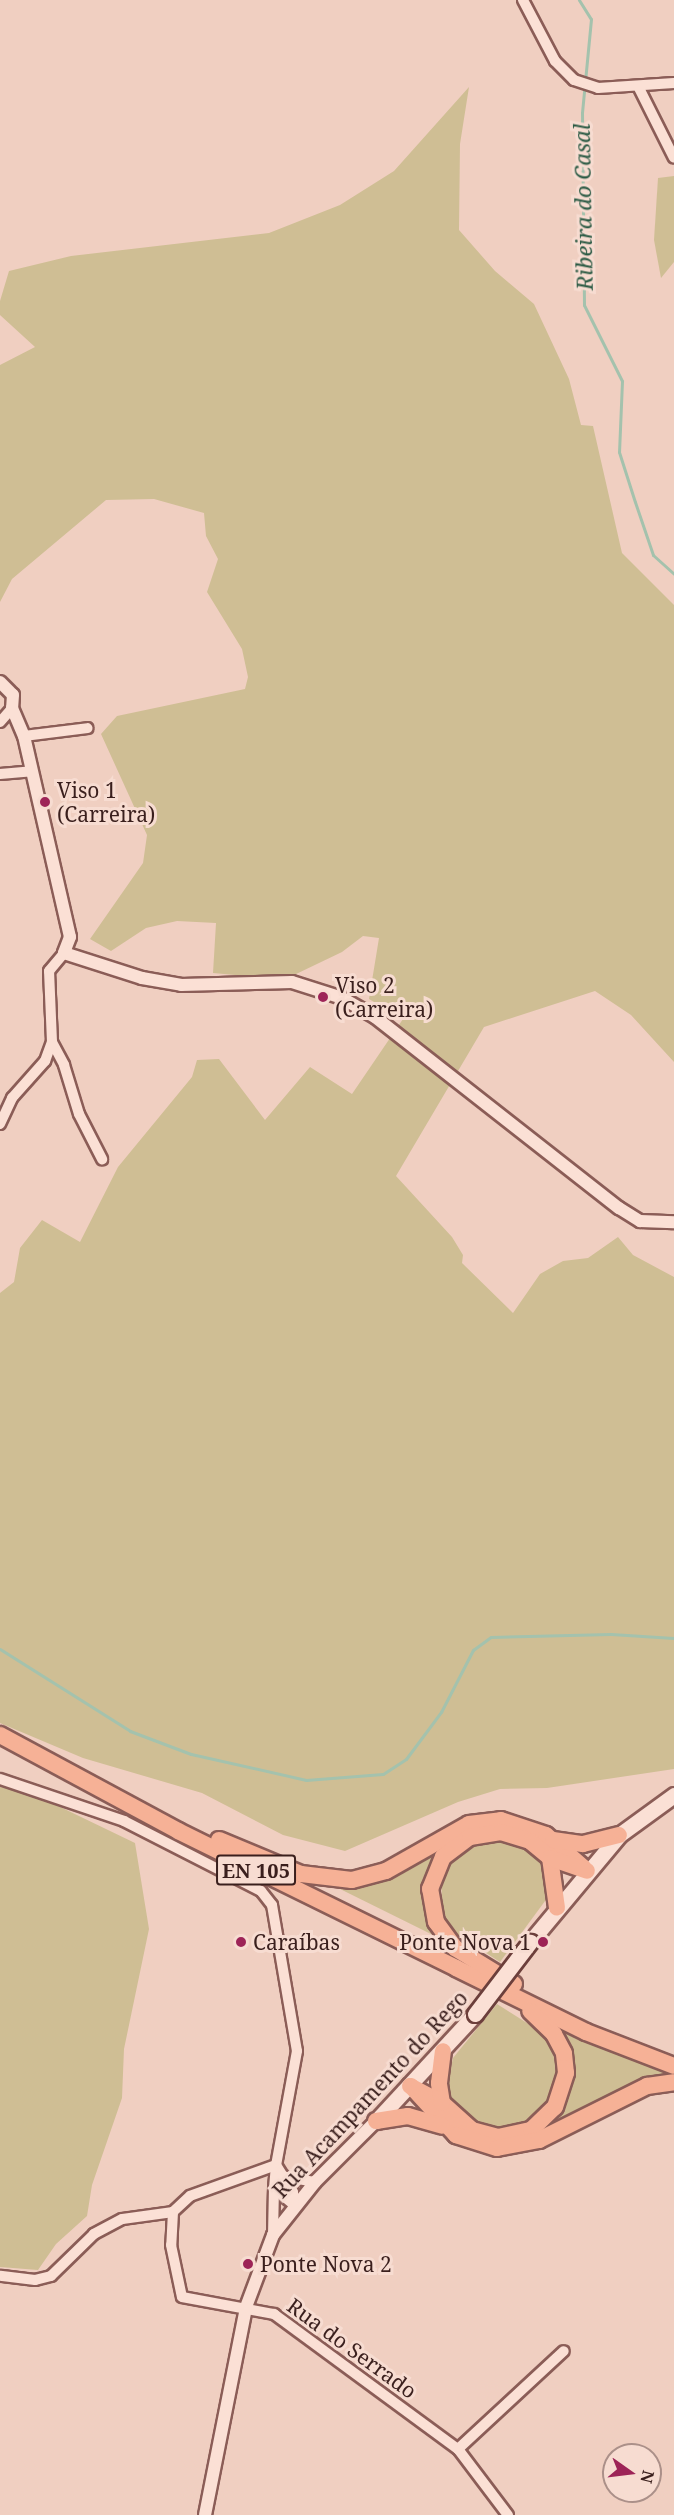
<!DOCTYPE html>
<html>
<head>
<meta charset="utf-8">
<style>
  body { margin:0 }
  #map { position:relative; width:674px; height:2515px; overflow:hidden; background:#f0cfc1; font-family:"Noto Serif",serif }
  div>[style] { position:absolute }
  .green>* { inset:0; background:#cfbe94 }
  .stream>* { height:3px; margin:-1.5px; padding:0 1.5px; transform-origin:1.5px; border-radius:1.5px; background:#a4c2ad }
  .roads { filter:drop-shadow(2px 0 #8b5d57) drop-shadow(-2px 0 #8b5d57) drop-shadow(0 2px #8b5d57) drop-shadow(0 -2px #8b5d57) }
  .minor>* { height:10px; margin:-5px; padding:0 5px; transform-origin:5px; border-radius:5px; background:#fbe0d5 }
  .tertiary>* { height:12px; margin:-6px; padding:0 6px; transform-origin:6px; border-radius:6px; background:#fbe0d5 }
  .secondary>* { height:15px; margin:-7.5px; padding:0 7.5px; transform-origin:7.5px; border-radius:7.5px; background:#fbe0d5 }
  .primary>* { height:16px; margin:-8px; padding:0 8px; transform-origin:8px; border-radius:8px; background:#f6b196 }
  .bridges { filter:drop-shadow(2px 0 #6c3f3b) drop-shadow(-2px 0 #6c3f3b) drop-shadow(0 2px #6c3f3b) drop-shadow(0 -2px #6c3f3b) }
  .secondary-bridge>* { height:15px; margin:-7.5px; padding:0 7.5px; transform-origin:7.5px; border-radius:7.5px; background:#fbe0d5 }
  .dots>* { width:16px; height:16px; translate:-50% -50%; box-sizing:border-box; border:3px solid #f7dcd1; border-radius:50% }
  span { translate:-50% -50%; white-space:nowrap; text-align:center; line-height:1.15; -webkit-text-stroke:6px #f7dcd1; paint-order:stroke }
  .shield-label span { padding:2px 4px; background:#f7dcd1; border:2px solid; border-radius:4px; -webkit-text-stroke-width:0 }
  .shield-label { font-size:20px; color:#3a1f1d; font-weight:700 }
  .poi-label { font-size:21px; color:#3a1f1d }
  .left { translate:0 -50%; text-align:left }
  .right { translate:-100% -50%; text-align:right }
  .street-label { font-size:21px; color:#3a1f1d }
  .water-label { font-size:22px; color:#2b5a44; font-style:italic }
  .north { position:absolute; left:602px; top:2443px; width:60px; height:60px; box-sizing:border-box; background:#f7dcd1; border:2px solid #ab9089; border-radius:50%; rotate:104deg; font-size:16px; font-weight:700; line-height:24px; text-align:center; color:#3a1f1d }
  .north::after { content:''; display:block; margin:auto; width:21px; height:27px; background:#9d2457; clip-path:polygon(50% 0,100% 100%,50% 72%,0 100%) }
</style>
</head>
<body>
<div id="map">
  <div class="green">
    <i style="clip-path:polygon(469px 87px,460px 144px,459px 230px,495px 271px,534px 304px,569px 379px,581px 425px,593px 426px,622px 553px,674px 605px,674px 1062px,631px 1015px,595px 991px,484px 1027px,396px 1176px,452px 1237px,463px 1255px,462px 1263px,513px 1313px,540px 1274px,563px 1261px,588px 1258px,618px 1237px,633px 1255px,674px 1277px,674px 1769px,547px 1788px,500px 1789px,458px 1802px,345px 1851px,283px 1835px,202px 1793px,83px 1758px,0 1723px,0 1293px,14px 1282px,20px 1248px,42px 1220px,80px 1242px,118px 1167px,192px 1077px,197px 1060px,219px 1059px,265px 1120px,310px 1067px,352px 1094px,403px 1019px,369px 999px,379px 938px,363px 936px,342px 952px,294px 975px,246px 976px,213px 973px,216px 923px,177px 921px,146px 928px,111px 951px,90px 939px,143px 863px,147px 835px,101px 734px,117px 716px,245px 689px,248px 677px,242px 649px,207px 592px,218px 559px,206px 536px,204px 513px,154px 499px,106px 500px,12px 579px,0 602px,0 365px,35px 347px,0 315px,0 301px,9px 271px,71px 256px,269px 233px,340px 205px,394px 171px)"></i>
    <i style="clip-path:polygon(674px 176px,674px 262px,661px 278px,654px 240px,658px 178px)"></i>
    <i style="clip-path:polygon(0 1787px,25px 1790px,135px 1843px,149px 1929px,124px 2049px,122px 2098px,92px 2185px,87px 2216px,56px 2244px,38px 2270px,0 2267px)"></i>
    <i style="clip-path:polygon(516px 1839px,546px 1866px,548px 1897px,500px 1962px,452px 1931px,443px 1915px,441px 1880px,449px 1864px,478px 1840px)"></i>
    <i style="clip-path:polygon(443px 1843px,423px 1890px,426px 1914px,437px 1937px,332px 1885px)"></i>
    <i style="clip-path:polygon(497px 2004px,546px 2035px,558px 2068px,548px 2101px,519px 2126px,501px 2130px,481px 2126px,463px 2114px,451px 2099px,448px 2080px,453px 2058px)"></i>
    <i style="clip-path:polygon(560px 2028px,669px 2075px,543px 2130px,571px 2051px)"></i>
  </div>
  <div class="stream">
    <i style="left:579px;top:0;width:22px;rotate:58deg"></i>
    <i style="left:591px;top:19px;width:94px;rotate:95.5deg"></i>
    <i style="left:582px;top:113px;width:192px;rotate:89.4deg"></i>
    <i style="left:584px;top:305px;width:85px;rotate:63.4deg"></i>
    <i style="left:622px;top:381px;width:71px;rotate:92.4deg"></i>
    <i style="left:619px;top:452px;width:52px;rotate:72.3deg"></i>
    <i style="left:635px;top:502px;width:56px;rotate:71.2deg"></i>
    <i style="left:653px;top:555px;width:28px;rotate:42deg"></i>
    <i style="left:0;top:1649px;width:154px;rotate:32.2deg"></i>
    <i style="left:130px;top:1731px;width:65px;rotate:20.7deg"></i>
    <i style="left:191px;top:1754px;width:118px;rotate:12.7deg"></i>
    <i style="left:306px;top:1780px;width:77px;rotate:-4.5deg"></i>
    <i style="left:383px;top:1774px;width:27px;rotate:-33deg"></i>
    <i style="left:406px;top:1759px;width:59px;rotate:-53.3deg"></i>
    <i style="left:441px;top:1712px;width:70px;rotate:-62.7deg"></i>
    <i style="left:473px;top:1650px;width:22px;rotate:-36deg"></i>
    <i style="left:491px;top:1637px;width:120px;rotate:-1.4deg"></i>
    <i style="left:611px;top:1634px;width:63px;rotate:3.6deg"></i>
  </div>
  <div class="roads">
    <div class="minor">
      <i style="left:523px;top:0;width:69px;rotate:62.3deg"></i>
      <i style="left:555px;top:61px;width:27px;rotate:45deg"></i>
      <i style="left:574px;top:80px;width:25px;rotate:18deg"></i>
      <i style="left:598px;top:88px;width:76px;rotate:-3.8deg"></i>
      <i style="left:638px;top:86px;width:80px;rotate:63.4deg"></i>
      <i style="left:0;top:722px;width:18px;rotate:-49deg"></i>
      <i style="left:24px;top:736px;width:64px;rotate:-7.1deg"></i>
      <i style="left:0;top:774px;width:32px;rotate:-5deg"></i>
      <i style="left:52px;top:1042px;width:26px;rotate:62deg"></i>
      <i style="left:64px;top:1065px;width:51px;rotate:73deg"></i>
      <i style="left:79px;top:1114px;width:51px;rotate:62.9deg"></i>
      <i style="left:0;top:1124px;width:29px;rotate:-65deg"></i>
      <i style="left:12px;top:1098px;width:50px;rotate:-48.3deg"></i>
      <i style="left:45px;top:1061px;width:20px;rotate:-70deg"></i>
      <i style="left:52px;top:1042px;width:71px;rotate:-92.4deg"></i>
      <i style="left:49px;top:971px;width:23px;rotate:-50deg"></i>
      <i style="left:0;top:1779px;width:131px;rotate:18.7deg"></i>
      <i style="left:124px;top:1821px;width:154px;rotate:27.1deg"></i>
      <i style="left:261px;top:1891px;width:18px;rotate:52deg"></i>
      <i style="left:272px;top:1905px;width:148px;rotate:80.3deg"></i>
      <i style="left:297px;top:2051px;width:116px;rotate:100.4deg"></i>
      <i style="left:276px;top:2165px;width:91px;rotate:160.2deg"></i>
      <i style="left:190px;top:2196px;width:23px;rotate:137deg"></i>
      <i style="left:173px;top:2212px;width:51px;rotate:172.2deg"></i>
      <i style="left:122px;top:2219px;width:32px;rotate:152deg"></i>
      <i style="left:94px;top:2234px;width:60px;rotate:135.7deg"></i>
      <i style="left:51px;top:2276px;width:16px;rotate:166deg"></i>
      <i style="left:35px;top:2280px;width:35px;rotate:-173deg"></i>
      <i style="left:276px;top:2165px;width:32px;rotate:58deg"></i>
      <i style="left:293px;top:2192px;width:13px;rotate:86deg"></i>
      <i style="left:294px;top:2205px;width:26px;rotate:-140deg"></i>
      <i style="left:274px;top:2188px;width:23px;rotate:-85deg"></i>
      <i style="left:281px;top:2176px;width:35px;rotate:10deg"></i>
      <i style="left:173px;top:2212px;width:33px;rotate:93deg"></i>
      <i style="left:171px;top:2245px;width:53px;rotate:78.1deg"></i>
      <i style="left:182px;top:2297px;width:94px;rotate:10.5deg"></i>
      <i style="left:274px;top:2314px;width:228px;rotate:36.3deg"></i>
      <i style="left:458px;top:2449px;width:83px;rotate:52.9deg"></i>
      <i style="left:273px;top:2235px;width:47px;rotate:-88.8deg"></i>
      <i style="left:458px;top:2449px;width:144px;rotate:-42.8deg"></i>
    </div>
    <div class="tertiary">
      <i style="left:0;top:682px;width:18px;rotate:45deg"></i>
      <i style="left:13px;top:695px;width:13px;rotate:94deg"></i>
      <i style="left:12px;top:708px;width:30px;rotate:67deg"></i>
      <i style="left:24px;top:736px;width:206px;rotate:77.1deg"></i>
      <i style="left:70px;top:937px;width:17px;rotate:111deg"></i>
      <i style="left:64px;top:953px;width:82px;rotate:17.8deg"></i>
      <i style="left:142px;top:978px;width:40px;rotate:10deg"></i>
      <i style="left:181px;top:985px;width:111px;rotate:-1.5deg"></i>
      <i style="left:292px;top:982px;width:52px;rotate:17.7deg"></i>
      <i style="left:342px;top:998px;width:38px;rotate:30deg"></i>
      <i style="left:375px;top:1017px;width:310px;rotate:38.1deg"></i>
      <i style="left:619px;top:1208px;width:25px;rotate:32deg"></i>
      <i style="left:640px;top:1221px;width:34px;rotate:2deg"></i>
      <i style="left:205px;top:2515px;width:212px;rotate:-78.8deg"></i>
      <i style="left:246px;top:2307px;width:77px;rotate:-69.4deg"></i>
      <i style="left:273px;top:2235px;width:68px;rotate:-51.6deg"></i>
      <i style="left:315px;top:2182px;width:86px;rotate:-45deg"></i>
    </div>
    <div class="secondary">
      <i style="left:530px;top:1942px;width:139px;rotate:-50.2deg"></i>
      <i style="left:619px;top:1835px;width:68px;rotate:-36deg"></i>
      <i style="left:376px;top:2121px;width:146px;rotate:-47.2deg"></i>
    </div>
    <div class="primary">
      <i style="left:0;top:1735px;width:202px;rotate:28.3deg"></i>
      <i style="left:178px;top:1831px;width:310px;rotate:26.2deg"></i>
      <i style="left:456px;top:1968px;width:145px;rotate:26.2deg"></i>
      <i style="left:586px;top:2032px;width:94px;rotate:21.1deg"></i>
      <i style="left:219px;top:1840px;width:89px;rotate:22.5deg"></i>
      <i style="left:301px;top:1874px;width:51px;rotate:6.7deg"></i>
      <i style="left:352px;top:1880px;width:35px;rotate:-15deg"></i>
      <i style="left:386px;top:1871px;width:95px;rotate:-29.5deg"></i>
      <i style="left:469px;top:1824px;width:32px;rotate:-7deg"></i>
      <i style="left:501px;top:1820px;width:47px;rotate:18.4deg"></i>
      <i style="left:546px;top:1835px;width:50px;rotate:41deg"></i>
      <i style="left:553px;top:1840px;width:30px;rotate:8deg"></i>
      <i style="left:583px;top:1844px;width:37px;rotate:-14deg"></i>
      <i style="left:550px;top:1858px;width:50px;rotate:82deg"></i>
      <i style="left:514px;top:1984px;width:69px;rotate:-148.6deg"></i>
      <i style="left:455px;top:1948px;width:32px;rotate:-126deg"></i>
      <i style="left:436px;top:1922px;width:34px;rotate:-100deg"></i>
      <i style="left:430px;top:1889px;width:35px;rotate:-68deg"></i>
      <i style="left:443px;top:1857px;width:34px;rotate:-37deg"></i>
      <i style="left:470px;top:1837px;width:31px;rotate:-9deg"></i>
      <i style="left:501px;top:1832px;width:30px;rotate:17deg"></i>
      <i style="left:530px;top:1841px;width:26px;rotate:40deg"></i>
      <i style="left:550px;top:1858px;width:39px;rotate:19deg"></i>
      <i style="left:410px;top:2086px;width:36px;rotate:28deg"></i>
      <i style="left:442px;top:2103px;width:40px;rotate:42deg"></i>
      <i style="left:472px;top:2130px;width:27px;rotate:15deg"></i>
      <i style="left:498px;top:2137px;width:34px;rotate:-12deg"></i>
      <i style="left:531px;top:2130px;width:33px;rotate:-44deg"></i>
      <i style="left:555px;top:2107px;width:36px;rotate:-72deg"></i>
      <i style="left:566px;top:2073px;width:20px;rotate:-96deg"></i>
      <i style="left:564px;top:2053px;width:21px;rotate:-118deg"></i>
      <i style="left:554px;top:2034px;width:33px;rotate:-136deg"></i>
      <i style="left:411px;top:2086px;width:67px;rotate:47.4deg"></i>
      <i style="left:456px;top:2135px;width:43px;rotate:17.6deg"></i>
      <i style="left:497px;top:2148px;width:43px;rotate:-10.8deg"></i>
      <i style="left:539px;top:2140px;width:121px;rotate:-26.6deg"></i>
      <i style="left:647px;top:2086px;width:27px;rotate:-8deg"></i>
      <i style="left:442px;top:2103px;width:20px;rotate:-99deg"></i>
      <i style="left:439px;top:2083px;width:32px;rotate:-83deg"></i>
      <i style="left:376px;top:2121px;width:32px;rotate:-9deg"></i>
      <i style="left:408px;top:2116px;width:35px;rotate:16deg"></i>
    </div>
  </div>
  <div class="bridges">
    <div class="secondary-bridge">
      <i style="left:475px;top:2014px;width:91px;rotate:-52.6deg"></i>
    </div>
  </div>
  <div class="dots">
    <i style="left:45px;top:802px;background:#9d2457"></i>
    <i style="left:323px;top:997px;background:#9d2457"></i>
    <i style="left:241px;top:1942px;background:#9d2457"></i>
    <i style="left:543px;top:1942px;background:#9d2457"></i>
    <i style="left:248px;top:2264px;background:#9d2457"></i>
  </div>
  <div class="shield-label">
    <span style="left:256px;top:1870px">EN 105</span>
  </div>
  <div class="poi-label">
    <span class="left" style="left:57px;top:802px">Viso 1<br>(Carreira)</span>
    <span class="left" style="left:335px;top:997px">Viso 2<br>(Carreira)</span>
    <span class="left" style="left:253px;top:1942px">Caraíbas</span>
    <span class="right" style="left:531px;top:1942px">Ponte Nova 1</span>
    <span class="left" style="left:260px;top:2264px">Ponte Nova 2</span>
  </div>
  <div class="street-label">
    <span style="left:370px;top:2094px;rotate:-47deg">Rua Acampamento do Rego</span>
    <span style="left:352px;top:2348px;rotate:36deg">Rua do Serrado</span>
  </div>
  <div class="water-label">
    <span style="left:583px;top:207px;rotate:-91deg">Ribeira do Casal</span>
  </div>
  <div class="north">N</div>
</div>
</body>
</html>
